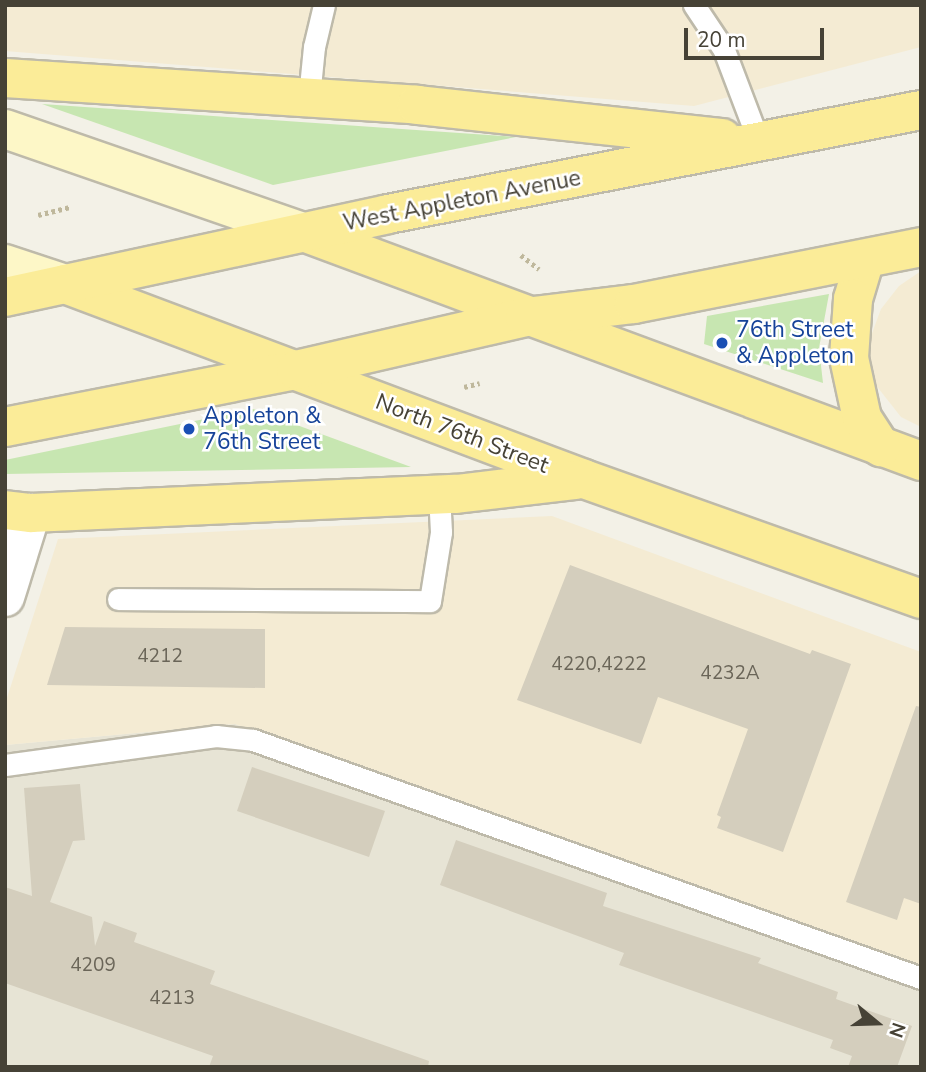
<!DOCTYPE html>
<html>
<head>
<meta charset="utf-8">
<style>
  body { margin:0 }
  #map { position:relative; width:926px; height:1072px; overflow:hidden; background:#f3f1e7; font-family:"Nunito Sans",sans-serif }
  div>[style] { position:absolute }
  .residential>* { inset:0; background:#e7e4d5 }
  .commercial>* { inset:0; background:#f4ebd3 }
  .green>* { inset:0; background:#c7e6b1 }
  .building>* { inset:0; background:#d4cebd }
  .path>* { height:4.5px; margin-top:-2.25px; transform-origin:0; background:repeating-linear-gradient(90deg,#bfb89c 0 3.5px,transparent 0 7px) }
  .roads { filter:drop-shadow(2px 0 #bebaaa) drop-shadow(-2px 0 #bebaaa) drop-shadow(0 2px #bebaaa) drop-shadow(0 -2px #bebaaa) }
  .service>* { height:21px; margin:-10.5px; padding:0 10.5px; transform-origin:10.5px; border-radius:10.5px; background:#fff }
  .minor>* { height:38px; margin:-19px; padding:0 19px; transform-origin:19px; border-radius:19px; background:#fff }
  .secondary>* { height:38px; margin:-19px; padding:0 19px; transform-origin:19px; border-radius:19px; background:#fdf7c7 }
  .primary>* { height:38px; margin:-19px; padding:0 19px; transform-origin:19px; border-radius:19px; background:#fbec98 }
  .dots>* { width:19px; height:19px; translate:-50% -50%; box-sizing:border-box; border:4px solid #fff; border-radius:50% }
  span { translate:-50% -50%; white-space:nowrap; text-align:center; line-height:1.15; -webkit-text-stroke:5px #fff; paint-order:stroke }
  .number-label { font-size:19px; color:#6a6558 }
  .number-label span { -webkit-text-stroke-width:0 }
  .street-label { font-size:23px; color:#464236 }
  .transit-label { font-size:23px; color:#164399 }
  .left { translate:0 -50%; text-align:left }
  .frame { position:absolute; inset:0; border:7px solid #464236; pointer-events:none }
  .north { position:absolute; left:842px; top:988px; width:70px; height:70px; -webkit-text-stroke:5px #fff; paint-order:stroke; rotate:109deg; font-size:19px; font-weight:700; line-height:28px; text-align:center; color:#464236 }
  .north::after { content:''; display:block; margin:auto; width:24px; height:32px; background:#464236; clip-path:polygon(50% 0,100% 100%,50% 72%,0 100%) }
  .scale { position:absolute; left:684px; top:28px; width:140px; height:32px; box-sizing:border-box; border:4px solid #464236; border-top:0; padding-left:9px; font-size:21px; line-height:24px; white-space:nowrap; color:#464236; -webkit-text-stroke:5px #fff; paint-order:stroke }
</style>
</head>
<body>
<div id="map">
  <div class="residential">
    <i style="clip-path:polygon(235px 724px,921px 972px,921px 1067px,5px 1067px,5px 745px)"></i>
  </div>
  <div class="commercial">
    <i style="clip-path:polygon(5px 5px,921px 5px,921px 47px,694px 106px,5px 51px)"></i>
    <i style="clip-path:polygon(921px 271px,921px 427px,901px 417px,875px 384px,868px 344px,881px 309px,899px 286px)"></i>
    <i style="clip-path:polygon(552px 516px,921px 652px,921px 972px,235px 724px,5px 745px,5px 704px,58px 539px)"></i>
  </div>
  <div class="green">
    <i style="clip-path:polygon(42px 104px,516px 137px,273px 185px)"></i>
    <i style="clip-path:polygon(829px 294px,819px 348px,823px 383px,704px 344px,707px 316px)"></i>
    <i style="clip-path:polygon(253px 409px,411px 467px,5px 474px,5px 460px)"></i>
  </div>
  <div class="building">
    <i style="clip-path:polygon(570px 565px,810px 654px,812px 650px,851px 664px,783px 852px,717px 828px,721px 817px,717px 815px,748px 729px,658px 697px,641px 744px,517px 700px)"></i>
    <i style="clip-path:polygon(65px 627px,265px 629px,265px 688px,47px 685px)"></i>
    <i style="clip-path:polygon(916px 706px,921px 707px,921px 904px,904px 898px,897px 920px,846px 902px)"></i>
    <i style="clip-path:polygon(252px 767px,385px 811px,369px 857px,237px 811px)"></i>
    <i style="clip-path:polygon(80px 784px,85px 840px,73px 841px,50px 902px,92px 917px,95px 946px,104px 921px,137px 933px,134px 942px,215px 971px,210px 984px,429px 1061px,428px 1067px,209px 1067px,213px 1056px,5px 983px,5px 887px,32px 896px,24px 788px)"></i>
    <i style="clip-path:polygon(456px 840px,607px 893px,603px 906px,761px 958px,758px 963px,838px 992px,836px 999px,912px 1026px,897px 1067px,848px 1067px,852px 1056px,830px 1048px,833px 1040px,619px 965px,624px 953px,440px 885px)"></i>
  </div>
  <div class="path">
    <i style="left:38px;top:215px;width:33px;rotate:-14deg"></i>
    <i style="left:521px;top:255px;width:23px;rotate:38deg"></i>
    <i style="left:464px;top:387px;width:16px;rotate:-14deg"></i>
  </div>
  <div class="roads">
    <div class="service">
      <i style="left:694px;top:5px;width:54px;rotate:56.3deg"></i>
      <i style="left:724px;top:50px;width:98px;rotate:69.2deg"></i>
      <i style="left:309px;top:97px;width:50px;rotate:-84.3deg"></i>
      <i style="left:314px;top:47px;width:43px;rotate:-76.6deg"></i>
      <i style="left:118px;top:599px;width:312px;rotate:0.4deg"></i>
      <i style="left:430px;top:601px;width:70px;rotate:-80.9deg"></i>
      <i style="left:441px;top:532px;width:37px;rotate:-93deg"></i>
      <i style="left:5px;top:765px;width:213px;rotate:-7.8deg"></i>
      <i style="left:216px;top:736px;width:37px;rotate:6deg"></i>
      <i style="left:253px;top:740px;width:709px;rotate:19.61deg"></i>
    </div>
    <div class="minor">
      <i style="left:5px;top:597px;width:88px;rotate:-72.8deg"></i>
    </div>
    <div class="secondary">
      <i style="left:5px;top:129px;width:318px;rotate:19.1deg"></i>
      <i style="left:5px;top:264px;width:63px;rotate:18.4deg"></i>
    </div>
    <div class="primary">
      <i style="left:5px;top:78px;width:413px;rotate:3.7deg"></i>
      <i style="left:417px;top:105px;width:307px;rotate:6.2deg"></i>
      <i style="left:306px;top:233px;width:656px;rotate:20.34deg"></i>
      <i style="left:865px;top:259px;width:42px;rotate:106.7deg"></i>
      <i style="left:853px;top:299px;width:59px;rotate:93.9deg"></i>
      <i style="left:849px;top:358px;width:61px;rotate:77.8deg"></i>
      <i style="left:862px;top:418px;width:35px;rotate:57deg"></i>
      <i style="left:65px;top:284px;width:554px;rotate:20.59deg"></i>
      <i style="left:584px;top:479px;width:358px;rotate:19.6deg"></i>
      <i style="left:5px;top:297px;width:392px;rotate:-12.2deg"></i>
      <i style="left:388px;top:214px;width:543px;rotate:-11.04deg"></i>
      <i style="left:5px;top:427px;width:297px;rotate:-11.1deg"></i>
      <i style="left:296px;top:370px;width:235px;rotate:-13deg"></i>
      <i style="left:525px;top:317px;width:110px;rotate:-6.8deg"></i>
      <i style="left:634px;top:304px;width:293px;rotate:-11.2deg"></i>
      <i style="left:5px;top:510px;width:26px;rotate:7deg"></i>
      <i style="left:31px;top:513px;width:425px;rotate:-2.6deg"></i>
      <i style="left:456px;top:494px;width:121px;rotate:-6.7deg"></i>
    </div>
  </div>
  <div class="dots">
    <i style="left:722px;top:343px;background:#1a4fb4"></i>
    <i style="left:189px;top:429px;background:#1a4fb4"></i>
  </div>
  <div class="number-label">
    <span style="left:160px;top:657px">4212</span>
    <span style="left:599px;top:665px">4220,4222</span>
    <span style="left:730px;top:674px">4232A</span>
    <span style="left:93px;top:966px">4209</span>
    <span style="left:172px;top:999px">4213</span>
  </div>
  <div class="street-label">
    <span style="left:462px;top:201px;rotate:-11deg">West Appleton Avenue</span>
    <span style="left:462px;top:434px;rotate:21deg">North 76th Street</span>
  </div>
  <div class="transit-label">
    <span class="left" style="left:736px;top:343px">76th Street<br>&amp; Appleton</span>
    <span class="left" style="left:203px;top:429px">Appleton &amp;<br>76th Street</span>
  </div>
  <div class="frame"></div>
  <div class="north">N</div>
  <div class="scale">20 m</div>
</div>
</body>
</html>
